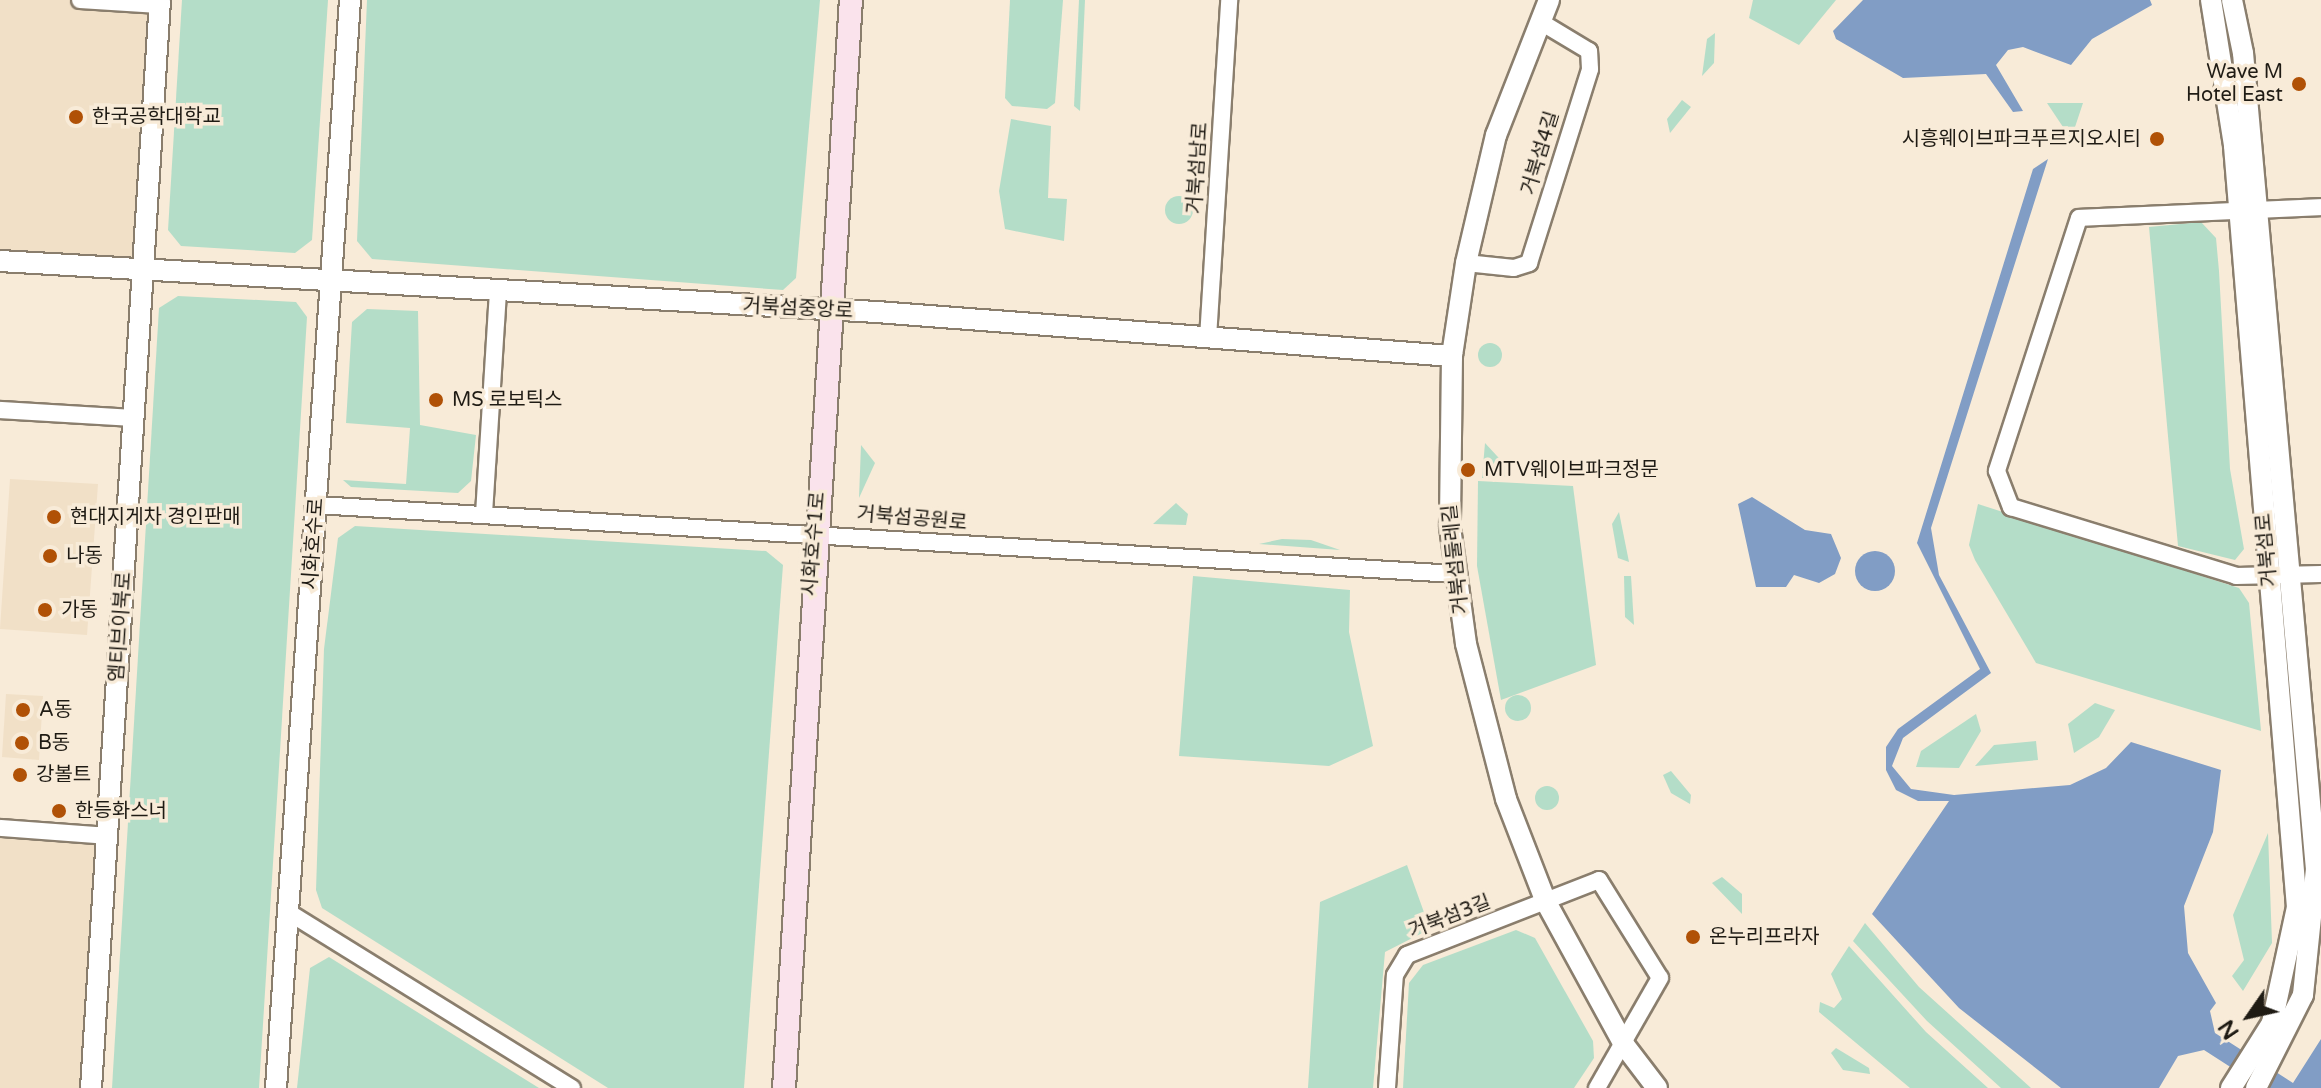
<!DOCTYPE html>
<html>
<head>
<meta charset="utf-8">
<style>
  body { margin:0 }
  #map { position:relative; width:2321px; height:1088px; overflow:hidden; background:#f8ebd8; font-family:"Varela Round","Noto Sans KR",sans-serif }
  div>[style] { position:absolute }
  .built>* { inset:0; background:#f1e0c7 }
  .green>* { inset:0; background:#b4ddc8 }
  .round { border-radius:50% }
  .water>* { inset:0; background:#819dc5 }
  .roads { filter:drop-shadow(2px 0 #8a7e6d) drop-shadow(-2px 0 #8a7e6d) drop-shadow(0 2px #8a7e6d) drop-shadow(0 -2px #8a7e6d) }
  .minor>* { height:16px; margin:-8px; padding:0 8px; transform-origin:8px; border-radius:8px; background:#fff }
  .tertiary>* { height:20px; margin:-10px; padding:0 10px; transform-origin:10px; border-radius:10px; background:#fff }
  .secondary>* { height:22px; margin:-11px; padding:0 11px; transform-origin:11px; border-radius:11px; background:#fae3ec }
  .dots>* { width:22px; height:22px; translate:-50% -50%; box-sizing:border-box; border:4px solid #f8ebd8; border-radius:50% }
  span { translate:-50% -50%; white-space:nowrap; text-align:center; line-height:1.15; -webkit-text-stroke:7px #f8ebd8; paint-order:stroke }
  .poi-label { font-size:20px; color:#1f1b14 }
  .right { translate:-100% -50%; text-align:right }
  .left { translate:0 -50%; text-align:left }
  .street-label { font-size:20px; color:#1f1b14 }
  .north { position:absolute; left:2209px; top:976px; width:80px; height:80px; -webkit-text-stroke:6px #f8ebd8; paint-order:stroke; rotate:236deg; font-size:22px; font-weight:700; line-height:32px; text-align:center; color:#1f1b14 }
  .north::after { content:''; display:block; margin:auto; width:28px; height:36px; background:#1f1b14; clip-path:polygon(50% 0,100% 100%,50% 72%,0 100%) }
</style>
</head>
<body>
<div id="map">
  <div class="built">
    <i style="clip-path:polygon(0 0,160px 0,143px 271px,0 261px)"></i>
    <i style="clip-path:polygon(10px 479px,98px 484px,87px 635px,0 629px)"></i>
    <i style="clip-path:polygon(6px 694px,43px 696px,39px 760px,2px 757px)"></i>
    <i style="clip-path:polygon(0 829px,108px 836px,91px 1088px,0 1088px)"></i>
  </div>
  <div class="green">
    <i style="clip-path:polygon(182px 0,328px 0,312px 240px,295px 253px,181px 246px,168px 230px)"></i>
    <i style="clip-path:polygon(367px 0,820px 0,796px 278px,783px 290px,372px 259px,357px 241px)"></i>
    <i style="clip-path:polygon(1010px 0,1063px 0,1055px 103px,1047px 109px,1012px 106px,1005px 98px)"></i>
    <i style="clip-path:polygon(1079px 0,1085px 0,1080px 111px,1074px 106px)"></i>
    <i style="clip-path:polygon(1753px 0,1836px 0,1799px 45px,1749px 18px)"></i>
    <i style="clip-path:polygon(1715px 33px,1714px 63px,1702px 76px,1707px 39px)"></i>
    <i style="clip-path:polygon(1682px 100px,1691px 107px,1670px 133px,1667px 119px)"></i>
    <i style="clip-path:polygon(2047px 103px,2083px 103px,2071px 139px)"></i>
    <i style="clip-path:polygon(1011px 119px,1051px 126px,1048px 198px,1067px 199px,1064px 241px,1005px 229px,999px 191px)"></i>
    <i class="round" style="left:1165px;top:196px;width:28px;height:28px"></i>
    <i style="clip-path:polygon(2201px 222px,2216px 238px,2219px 271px,2230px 469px,2244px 549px,2235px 560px,2178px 546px,2149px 227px)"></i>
    <i style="clip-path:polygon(178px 296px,296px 302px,307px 317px,259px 1088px,112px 1088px,159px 308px)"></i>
    <i style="clip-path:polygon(367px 309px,418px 311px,420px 425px,476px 435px,471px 481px,458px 493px,351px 487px,343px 480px,406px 484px,410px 428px,346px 423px,352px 322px)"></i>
    <i class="round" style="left:1478px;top:343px;width:24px;height:24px"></i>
    <i style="clip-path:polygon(1485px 443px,1509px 469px,1508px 476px,1482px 478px)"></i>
    <i style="clip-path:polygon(861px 445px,875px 463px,859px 498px)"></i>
    <i style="clip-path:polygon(1478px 481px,1573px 486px,1596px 665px,1501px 700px,1477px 566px)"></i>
    <i style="clip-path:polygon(1176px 503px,1188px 514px,1186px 525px,1153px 524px)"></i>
    <i style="clip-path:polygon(1978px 504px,2239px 588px,2249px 603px,2261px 731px,2036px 663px,1975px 560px,1969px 545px)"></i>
    <i style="clip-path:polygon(1619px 512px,1629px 562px,1618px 558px,1612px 524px)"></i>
    <i style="clip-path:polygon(355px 526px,766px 551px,783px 565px,744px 1088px,608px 1088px,322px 908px,316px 890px,324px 649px,338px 538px)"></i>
    <i style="clip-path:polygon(1282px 539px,1311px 540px,1340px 550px,1259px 544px)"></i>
    <i style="clip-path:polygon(1193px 576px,1350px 590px,1349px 632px,1373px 746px,1329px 766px,1179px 756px)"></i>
    <i style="clip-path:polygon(1624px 576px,1631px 576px,1634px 625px,1625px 617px)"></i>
    <i class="round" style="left:1505px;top:695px;width:26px;height:26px"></i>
    <i style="clip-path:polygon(2095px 703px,2115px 710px,2099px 737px,2074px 753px,2068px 724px)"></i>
    <i style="clip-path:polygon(1976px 714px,1981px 731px,1959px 768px,1916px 767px,1921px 751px)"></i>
    <i style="clip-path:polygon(2036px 741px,2038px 760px,1975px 766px,1994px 745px)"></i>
    <i style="clip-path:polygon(1671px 771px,1691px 795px,1690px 804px,1671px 793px,1663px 775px)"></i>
    <i class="round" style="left:1535px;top:786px;width:24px;height:24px"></i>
    <i style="clip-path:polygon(2268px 833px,2272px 943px,2243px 991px,2232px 976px,2244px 960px,2233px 915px)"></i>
    <i style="clip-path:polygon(1407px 865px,1430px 929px,1385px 952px,1373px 1088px,1308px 1088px,1320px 902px)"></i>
    <i style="clip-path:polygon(1722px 877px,1742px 894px,1742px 914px,1712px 883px)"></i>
    <i style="clip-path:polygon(1865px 923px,1919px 987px,2031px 1088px,2001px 1088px,1927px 1021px,1853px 941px)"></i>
    <i style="clip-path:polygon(1516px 930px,1535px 938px,1593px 1041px,1594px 1058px,1574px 1088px,1403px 1088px,1409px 983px,1423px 965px)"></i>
    <i style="clip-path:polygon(1849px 946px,1926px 1032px,1988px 1088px,1910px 1088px,1819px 1012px,1820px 1002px,1834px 1008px,1842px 999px,1831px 974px)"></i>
    <i style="clip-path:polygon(329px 957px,539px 1088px,297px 1088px,310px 968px)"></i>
    <i style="clip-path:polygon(1836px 1048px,1869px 1068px,1870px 1074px,1843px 1070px,1831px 1053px)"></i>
  </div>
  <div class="water">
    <i style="clip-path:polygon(1863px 0,2150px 0,2152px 5px,2092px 39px,2071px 65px,2023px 47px,2008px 50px,1996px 65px,2023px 111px,2013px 112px,1986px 74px,1903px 78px,1836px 39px,1833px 31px)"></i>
    <i style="clip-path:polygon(2048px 159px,1931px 528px,1939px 575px,1991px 673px,1903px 738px,1892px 766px,1911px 789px,1954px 795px,2070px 785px,2106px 768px,2131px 742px,2221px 770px,2213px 832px,2184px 906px,2188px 953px,2216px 1003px,2210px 1011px,2215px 1033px,2293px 1083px,2321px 1039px,2321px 1088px,2263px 1088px,2204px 1050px,2178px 1056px,2159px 1088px,2061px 1088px,1959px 1008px,1872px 914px,1949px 801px,1918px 801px,1896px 790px,1886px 770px,1886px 747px,1898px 729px,1980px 669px,1917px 543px,2033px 169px)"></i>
    <i style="clip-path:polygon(1752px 497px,1805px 530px,1831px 534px,1841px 558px,1835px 574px,1819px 583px,1794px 575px,1786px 587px,1756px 587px,1738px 504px)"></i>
    <i class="round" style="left:1855px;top:551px;width:40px;height:40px"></i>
  </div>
  <div class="roads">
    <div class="minor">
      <i style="left:80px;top:0;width:79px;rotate:3.6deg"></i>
      <i style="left:2321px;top:207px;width:242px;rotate:177.4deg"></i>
      <i style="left:2079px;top:218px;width:266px;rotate:108deg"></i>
      <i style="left:1997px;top:471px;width:39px;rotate:69deg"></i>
      <i style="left:2011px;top:507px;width:235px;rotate:17deg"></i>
      <i style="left:2236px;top:576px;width:85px;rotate:-1.3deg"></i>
      <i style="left:1466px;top:263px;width:48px;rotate:5.9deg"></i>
      <i style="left:1514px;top:268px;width:16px;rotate:-18deg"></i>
      <i style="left:1529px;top:263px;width:203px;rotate:-72.5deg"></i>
      <i style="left:1590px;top:69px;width:18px;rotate:-93deg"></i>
      <i style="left:1589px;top:51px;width:58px;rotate:-149deg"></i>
      <i style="left:1208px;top:338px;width:339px;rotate:-86.4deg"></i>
      <i style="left:0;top:410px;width:134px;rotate:3.4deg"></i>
      <i style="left:317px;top:505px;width:1140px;rotate:3.47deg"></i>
      <i style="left:484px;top:514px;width:223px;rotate:-86.4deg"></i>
      <i style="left:0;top:828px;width:108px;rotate:4.2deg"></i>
      <i style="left:288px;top:912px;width:334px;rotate:31.8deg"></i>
      <i style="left:1387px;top:1088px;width:113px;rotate:-86deg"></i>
      <i style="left:1395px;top:975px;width:23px;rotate:-59deg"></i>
      <i style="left:1407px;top:955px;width:206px;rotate:-21.3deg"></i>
      <i style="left:1599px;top:880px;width:115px;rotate:58.1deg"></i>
      <i style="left:1660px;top:978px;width:127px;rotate:119.8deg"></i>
    </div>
    <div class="tertiary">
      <i style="left:1549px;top:0;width:145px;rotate:111.4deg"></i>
      <i style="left:1496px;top:135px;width:131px;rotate:103.2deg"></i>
      <i style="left:1466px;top:263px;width:94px;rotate:98.6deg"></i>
      <i style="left:1452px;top:356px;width:171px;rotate:90.7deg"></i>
      <i style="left:1450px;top:527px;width:118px;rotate:82.2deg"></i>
      <i style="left:1466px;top:644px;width:160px;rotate:75.5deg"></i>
      <i style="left:1506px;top:799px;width:110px;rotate:68.8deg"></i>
      <i style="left:1546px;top:902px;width:164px;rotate:61.3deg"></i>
      <i style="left:1625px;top:1046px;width:53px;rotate:52.7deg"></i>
      <i style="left:2211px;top:0;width:148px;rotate:81deg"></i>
      <i style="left:2234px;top:146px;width:764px;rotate:85.27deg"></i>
      <i style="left:2297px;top:907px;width:119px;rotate:102.2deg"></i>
      <i style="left:2272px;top:1023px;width:77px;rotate:122.2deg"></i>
      <i style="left:2232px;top:0;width:54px;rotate:78.3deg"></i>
      <i style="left:2243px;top:53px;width:819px;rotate:84.89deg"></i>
      <i style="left:2316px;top:869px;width:127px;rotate:95.9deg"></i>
      <i style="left:2303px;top:995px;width:104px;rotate:116.8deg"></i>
      <i style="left:0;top:261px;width:878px;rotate:3.33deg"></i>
      <i style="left:877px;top:312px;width:577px;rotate:4.38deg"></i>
      <i style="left:91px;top:1088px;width:1090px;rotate:-86.37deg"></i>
      <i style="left:276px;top:1088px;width:1091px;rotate:-86.11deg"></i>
    </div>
    <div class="secondary">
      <i style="left:784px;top:1088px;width:1090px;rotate:-86.48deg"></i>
    </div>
  </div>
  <div class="dots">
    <i style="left:2299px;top:84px;background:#b05106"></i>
    <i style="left:76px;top:117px;background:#b05106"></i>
    <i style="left:2157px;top:139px;background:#b05106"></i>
    <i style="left:436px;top:400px;background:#b05106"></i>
    <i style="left:1468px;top:470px;background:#b05106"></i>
    <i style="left:54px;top:517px;background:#b05106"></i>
    <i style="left:50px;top:556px;background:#b05106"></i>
    <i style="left:45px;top:610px;background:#b05106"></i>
    <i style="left:23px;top:710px;background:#b05106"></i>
    <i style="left:22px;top:743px;background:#b05106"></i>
    <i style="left:20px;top:775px;background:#b05106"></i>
    <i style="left:59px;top:811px;background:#b05106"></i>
    <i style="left:1693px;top:937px;background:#b05106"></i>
  </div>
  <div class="poi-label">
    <span class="right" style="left:2283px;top:84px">Wave M<br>Hotel East</span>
    <span class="left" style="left:92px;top:117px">한국공학대학교</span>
    <span class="right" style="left:2141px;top:139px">시흥웨이브파크푸르지오시티</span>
    <span class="left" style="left:452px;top:400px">MS 로보틱스</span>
    <span class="left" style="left:1484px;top:470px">MTV웨이브파크정문</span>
    <span class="left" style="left:70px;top:517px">현대지게차 경인판매</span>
    <span class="left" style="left:66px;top:556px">나동</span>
    <span class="left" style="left:61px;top:610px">가동</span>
    <span class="left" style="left:39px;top:710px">A동</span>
    <span class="left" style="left:38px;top:743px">B동</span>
    <span class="left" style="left:36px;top:775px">강볼트</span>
    <span class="left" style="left:75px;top:811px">한등화스너</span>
    <span class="left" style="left:1709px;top:937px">온누리프라자</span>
  </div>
  <div class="street-label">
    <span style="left:1541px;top:153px;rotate:-73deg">거북섬4길</span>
    <span style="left:1198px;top:168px;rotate:-86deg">거북섬남로</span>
    <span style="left:798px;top:309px;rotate:3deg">거북섬중앙로</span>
    <span style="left:912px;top:519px;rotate:5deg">거북섬공원로</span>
    <span style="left:314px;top:544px;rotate:-86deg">시화호수로</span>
    <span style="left:814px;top:544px;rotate:-85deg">시화호수1로</span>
    <span style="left:2267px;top:550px;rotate:-95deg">거북섬로</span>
    <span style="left:1456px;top:559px;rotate:-96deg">거북섬둘레길</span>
    <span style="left:121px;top:627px;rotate:-86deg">엠티브이북로</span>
    <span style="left:1450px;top:917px;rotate:-21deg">거북섬3길</span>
  </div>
  <div class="north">N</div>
</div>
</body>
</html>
